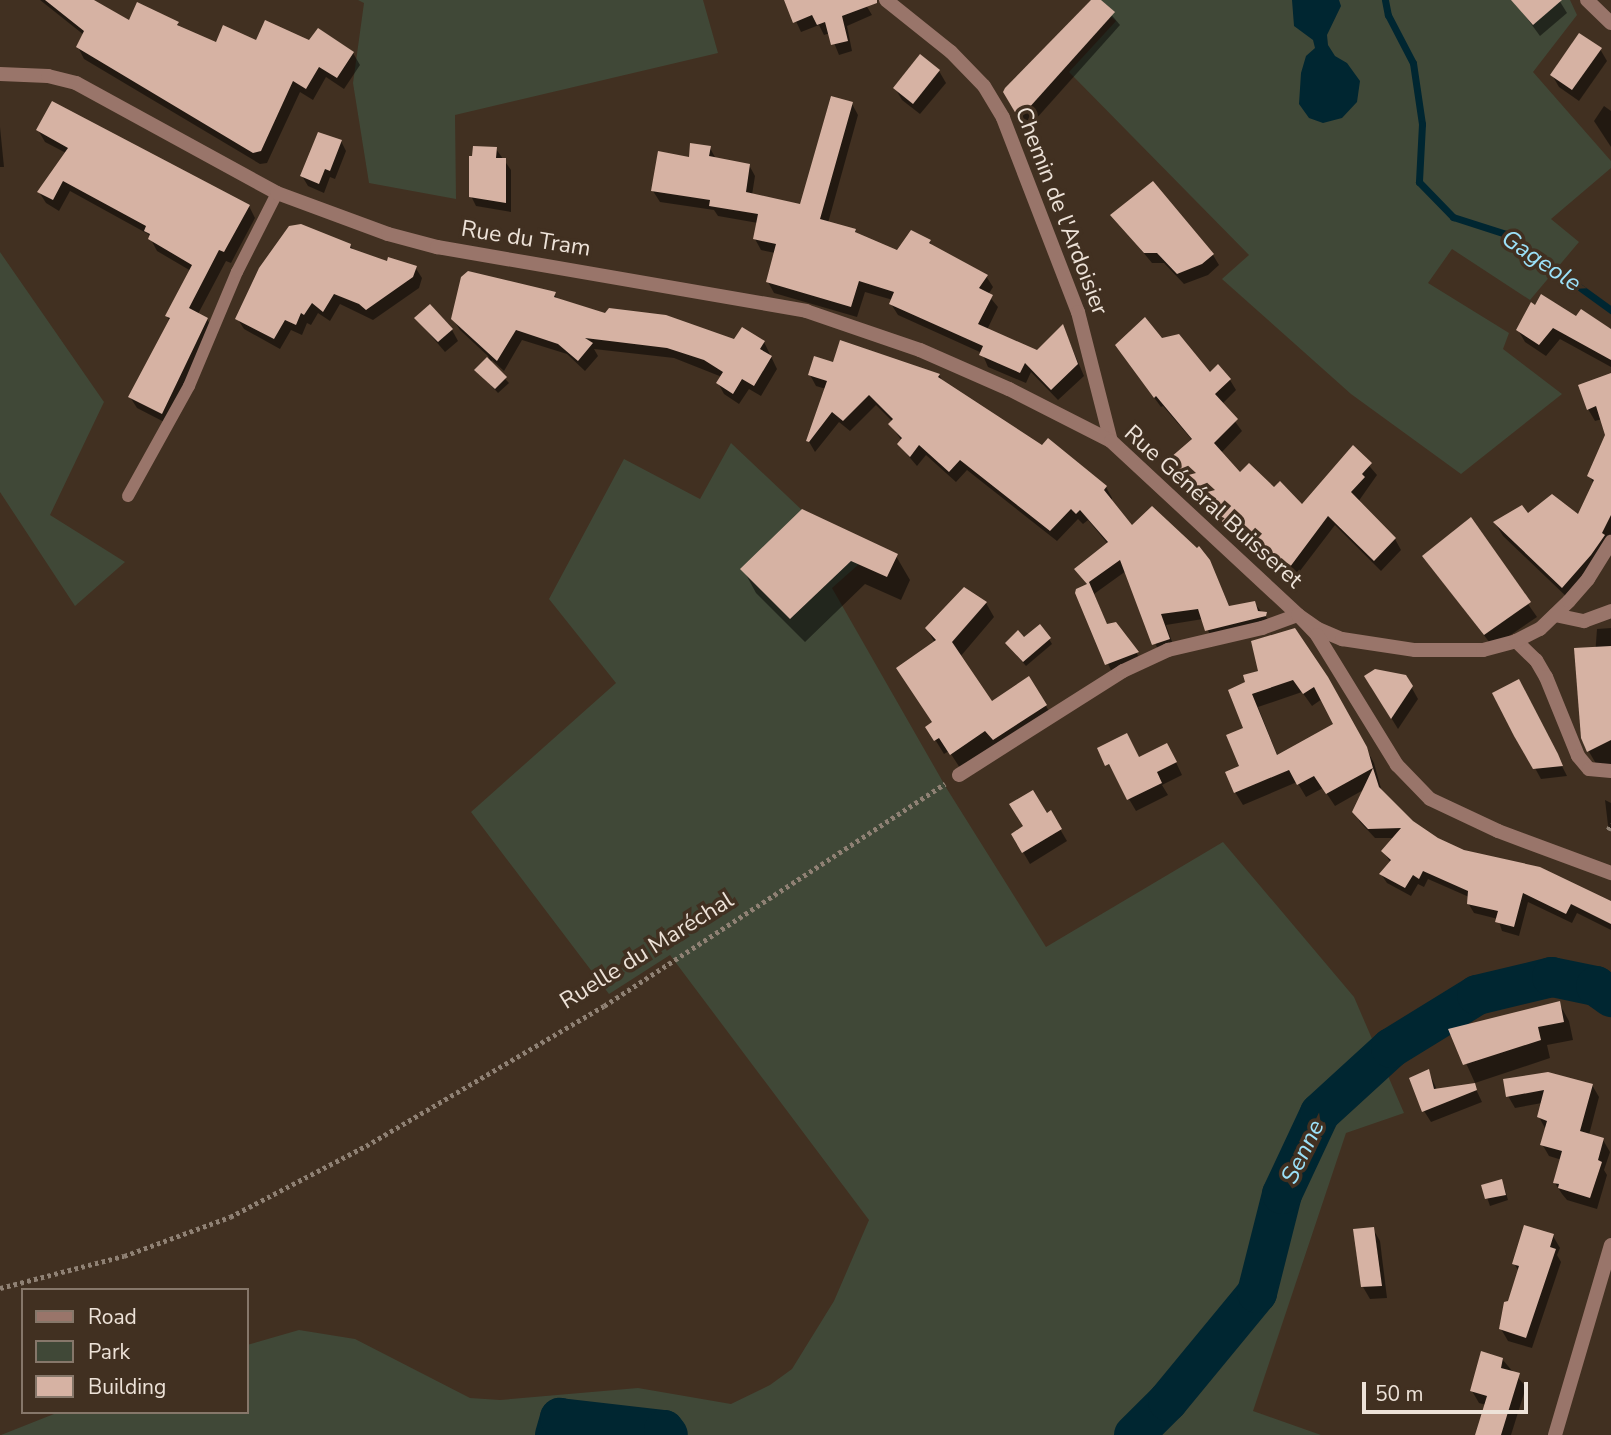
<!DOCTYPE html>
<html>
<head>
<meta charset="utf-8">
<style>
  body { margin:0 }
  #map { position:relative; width:1611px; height:1435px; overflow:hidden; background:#413021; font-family:"Nunito Sans",sans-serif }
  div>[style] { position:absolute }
  .green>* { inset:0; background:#404837 }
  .water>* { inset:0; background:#002631 }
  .shadow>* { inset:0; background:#0007 }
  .stream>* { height:7px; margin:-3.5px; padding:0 3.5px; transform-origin:3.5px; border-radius:3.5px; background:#002631 }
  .river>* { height:40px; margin:-20px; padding:0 20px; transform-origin:20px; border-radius:20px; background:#002631 }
  .building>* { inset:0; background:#d6b2a3 }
  .path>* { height:4.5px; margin-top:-2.25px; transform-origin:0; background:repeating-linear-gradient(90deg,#8f8174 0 3.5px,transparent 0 7px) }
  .service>* { height:12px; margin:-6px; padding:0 6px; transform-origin:6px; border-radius:6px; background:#99756a }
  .minor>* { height:14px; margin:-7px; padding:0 7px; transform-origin:7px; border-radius:7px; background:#99756a }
  .tertiary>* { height:14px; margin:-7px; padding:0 7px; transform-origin:7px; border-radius:7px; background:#99756a }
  span { translate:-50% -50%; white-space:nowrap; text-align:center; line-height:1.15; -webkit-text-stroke:7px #413021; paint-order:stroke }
  .street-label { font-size:23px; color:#ede2d8 }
  .water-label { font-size:24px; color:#9be1f9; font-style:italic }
  .legend { position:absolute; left:21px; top:1288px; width:228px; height:126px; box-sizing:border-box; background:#413021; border:2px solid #86776a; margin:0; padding:9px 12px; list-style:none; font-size:21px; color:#ede2d8 }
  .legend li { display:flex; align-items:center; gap:14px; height:35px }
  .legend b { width:35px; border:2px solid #86776a }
  .scale { position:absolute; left:1362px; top:1382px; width:166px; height:32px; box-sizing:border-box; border:4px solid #ede2d8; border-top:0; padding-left:9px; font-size:21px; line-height:24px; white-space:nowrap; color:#ede2d8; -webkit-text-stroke:5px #413021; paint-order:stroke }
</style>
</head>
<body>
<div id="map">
  <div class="green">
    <i style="clip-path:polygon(358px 0,703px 0,718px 53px,455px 115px,456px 199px,369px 183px,353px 83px,364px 3px)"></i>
    <i style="clip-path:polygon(1090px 0,1570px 0,1577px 15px,1533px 72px,1611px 161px,1611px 168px,1551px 219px,1579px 242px,1530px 300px,1452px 249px,1428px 283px,1509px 333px,1503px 349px,1562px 394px,1461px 474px,1351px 394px,1222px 279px,1249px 255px,1069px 72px,1116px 21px)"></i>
    <i style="clip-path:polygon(0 252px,104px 402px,50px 515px,125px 562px,75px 606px,0 492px)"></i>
    <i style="clip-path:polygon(731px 443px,859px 564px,832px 588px,947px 789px,1046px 947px,1223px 842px,1354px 997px,1404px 1113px,1346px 1133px,1253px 1411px,1321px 1435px,1px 1435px,59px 1412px,247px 1412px,247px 1345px,299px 1330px,355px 1339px,470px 1398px,500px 1400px,638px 1388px,731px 1404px,770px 1385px,792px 1369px,834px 1301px,869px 1220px,670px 955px,609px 994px,471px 812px,616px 683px,549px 599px,624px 459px,700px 499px)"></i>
  </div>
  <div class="water">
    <i style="clip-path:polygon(1292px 0,1339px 0,1341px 6px,1327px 35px,1328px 45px,1335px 56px,1347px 63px,1360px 81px,1357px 102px,1342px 118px,1323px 123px,1309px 118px,1299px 104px,1301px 73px,1306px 56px,1315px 48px,1313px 40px,1294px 26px)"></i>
  </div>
  <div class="shadow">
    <i style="clip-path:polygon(40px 0,90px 0,130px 22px,177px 23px,181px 29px,217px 44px,310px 43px,353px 53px,360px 65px,344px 89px,326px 77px,313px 100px,300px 92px,267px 163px,260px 164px,84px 59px,78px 47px,84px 35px)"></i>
    <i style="clip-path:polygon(786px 0,863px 0,872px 15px,847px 26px,852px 51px,839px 55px,830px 33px,824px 35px,819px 25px,801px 32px)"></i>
    <i style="clip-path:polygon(1093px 0,1099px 0,1120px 25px,1027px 129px,1005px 92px)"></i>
    <i style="clip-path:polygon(1525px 0,1559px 0,1567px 13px,1540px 36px,1518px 6px)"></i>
    <i style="clip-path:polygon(1600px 49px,1607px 61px,1579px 101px,1559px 87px,1552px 75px)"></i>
    <i style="clip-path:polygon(939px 71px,946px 83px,920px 114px,902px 100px,895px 88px)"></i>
    <i style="clip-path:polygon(852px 104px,858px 115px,828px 223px,855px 230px,857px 235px,898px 253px,930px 242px,933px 247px,986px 276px,993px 287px,988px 295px,998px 307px,987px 330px,1038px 352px,1063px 327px,1084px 376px,1058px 400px,1031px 372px,1026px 383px,988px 367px,982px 353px,898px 315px,891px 304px,893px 300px,865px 292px,857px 317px,774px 293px,768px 282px,775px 253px,761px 250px,755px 239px,758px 223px,718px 216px,714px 210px,660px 202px,653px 191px,690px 159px,710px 148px,716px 159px,749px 165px,755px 176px,752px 195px,801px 206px)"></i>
    <i style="clip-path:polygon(1604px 106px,1611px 111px,1611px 147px,1594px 121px)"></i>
    <i style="clip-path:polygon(0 127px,4px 167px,0 167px)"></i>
    <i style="clip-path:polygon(38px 130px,249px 206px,255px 218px,231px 263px,226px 261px,198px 314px,207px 319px,214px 331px,168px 424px,137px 408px,130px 397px,170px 322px,167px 316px,191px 271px,157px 251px,148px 234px,70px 191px,59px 211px,46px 203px,39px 192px,66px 153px,45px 142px)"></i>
    <i style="clip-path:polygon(341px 141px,346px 151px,335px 179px,330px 177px,324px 193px,308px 186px,302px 176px)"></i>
    <i style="clip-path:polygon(496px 149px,511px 170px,511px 212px,476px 206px,471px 196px)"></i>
    <i style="clip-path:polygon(1113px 216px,1213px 255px,1219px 265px,1208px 275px,1184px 284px,1164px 263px,1152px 263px)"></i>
    <i style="clip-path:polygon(350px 245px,354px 251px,388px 263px,415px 267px,422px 278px,419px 288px,373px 320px,340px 304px,330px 321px,318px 313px,311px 325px,307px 323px,302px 335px,291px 330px,280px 349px,244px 329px,237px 318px)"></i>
    <i style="clip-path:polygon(554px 294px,558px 300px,605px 315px,735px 341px,764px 342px,777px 369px,761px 396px,749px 389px,739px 404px,724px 394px,718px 383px,722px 377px,674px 358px,594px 349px,598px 356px,585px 371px,567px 354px,522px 340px,504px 371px,492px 360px,490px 363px,509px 383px,498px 393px,477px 370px,489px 357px,460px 330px,453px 319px)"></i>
    <i style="clip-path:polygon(416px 318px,452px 330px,458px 341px,445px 352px)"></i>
    <i style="clip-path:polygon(1577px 318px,1611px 329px,1611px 367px,1560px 339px,1546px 356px,1525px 342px,1518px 330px)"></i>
    <i style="clip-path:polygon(1161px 340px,1210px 375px,1230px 380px,1236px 390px,1222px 404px,1242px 431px,1221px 453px,1240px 474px,1302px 507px,1353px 447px,1377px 475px,1358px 502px,1395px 539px,1401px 550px,1381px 571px,1335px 525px,1290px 584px,1171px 475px,1165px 464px,1193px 441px,1163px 406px,1161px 407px,1123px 355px)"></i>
    <i style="clip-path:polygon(834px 364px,939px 375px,944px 383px,1042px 447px,1048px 440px,1106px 487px,1112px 498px,1111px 501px,1132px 527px,1209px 561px,1230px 608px,1254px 603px,1272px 624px,1213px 642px,1203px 619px,1166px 625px,1175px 650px,1160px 655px,1126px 571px,1094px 594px,1107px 625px,1116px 624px,1144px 664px,1113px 675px,1077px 593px,1088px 585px,1076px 569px,1108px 544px,1088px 520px,1083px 524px,1078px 519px,1057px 541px,967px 470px,956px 482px,926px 455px,917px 466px,899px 445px,902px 441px,890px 424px,893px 422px,876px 405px,850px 431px,839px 422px,815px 452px,808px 440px,826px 389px,816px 386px,810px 375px)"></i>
    <i style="clip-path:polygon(1611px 375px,1611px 497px,1596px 488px,1589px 475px,1607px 435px,1602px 419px,1595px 421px,1588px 409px)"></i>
    <i style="clip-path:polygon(1611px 509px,1611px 550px,1571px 601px,1503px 536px,1495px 523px,1528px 515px,1579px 517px)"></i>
    <i style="clip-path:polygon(1470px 520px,1537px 617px,1493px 647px,1424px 557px)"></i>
    <i style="clip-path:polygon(896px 556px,910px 580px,901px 600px,865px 584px,805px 642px,756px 593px,743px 569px)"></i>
    <i style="clip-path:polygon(986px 603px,994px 617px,960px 657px,991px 704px,1046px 706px,1054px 720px,960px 768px,949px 751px,944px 754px,928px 728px,934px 723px,935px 643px,927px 629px)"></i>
    <i style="clip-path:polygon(1611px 628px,1611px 770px,1602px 774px,1588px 750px,1597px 629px)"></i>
    <i style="clip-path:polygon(1024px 639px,1049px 639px,1052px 644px,1026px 666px,1007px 644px)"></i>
    <i style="clip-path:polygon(evenodd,1260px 670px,1327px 678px,1374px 763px,1382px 792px,1412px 823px,1437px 840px,1464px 852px,1611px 904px,1611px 930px,1577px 913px,1572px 923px,1528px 902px,1519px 936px,1502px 931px,1498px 919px,1474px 913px,1468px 903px,1469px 897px,1428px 879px,1424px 887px,1418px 884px,1411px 896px,1387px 883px,1381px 874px,1391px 863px,1383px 851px,1395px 838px,1375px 838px,1360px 822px,1354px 811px,1365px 789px,1335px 806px,1323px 788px,1306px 797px,1297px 782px,1243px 805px,1235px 792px,1246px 729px,1248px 683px,1245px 676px,1260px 670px,1302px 692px,1312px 706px,1322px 699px,1335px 725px,1278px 757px,1258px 707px,1302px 692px)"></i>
    <i style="clip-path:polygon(1405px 676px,1418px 699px,1398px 729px,1373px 688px)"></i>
    <i style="clip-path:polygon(1524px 691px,1567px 776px,1541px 779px,1494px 693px)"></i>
    <i style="clip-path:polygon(1099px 748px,1139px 758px,1173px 756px,1182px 775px,1162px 785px,1168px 795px,1136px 811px)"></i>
    <i style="clip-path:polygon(1605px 800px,1611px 803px,1611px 831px,1608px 825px)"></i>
    <i style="clip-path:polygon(1050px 812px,1067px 841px,1030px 864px,1013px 835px)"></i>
    <i style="clip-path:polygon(1559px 1003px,1569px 1021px,1573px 1040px,1547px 1045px,1550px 1058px,1475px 1083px,1451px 1030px)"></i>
    <i style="clip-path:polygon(1429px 1072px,1437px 1090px,1474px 1085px,1482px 1102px,1431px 1122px,1424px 1111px)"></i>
    <i style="clip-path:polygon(1505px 1080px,1592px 1085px,1599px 1097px,1589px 1135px,1603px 1140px,1610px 1152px,1604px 1170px,1607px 1175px,1597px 1209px,1567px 1200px,1562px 1194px,1555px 1183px,1562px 1160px,1549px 1156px,1542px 1144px,1546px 1130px,1539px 1117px,1542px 1103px,1515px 1108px,1508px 1096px)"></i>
    <i style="clip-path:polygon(1483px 1186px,1504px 1186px,1508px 1200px,1490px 1206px)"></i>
    <i style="clip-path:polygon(1373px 1229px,1380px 1241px,1387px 1298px,1370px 1299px,1363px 1287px,1355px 1231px)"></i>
    <i style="clip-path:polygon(1553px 1236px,1560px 1248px,1557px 1255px,1561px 1262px,1532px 1348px,1508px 1341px,1501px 1329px,1519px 1272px,1514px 1263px)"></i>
    <i style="clip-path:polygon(1502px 1359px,1526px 1387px,1511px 1435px,1477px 1435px,1486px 1405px,1479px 1403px,1472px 1391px)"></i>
  </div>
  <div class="stream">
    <i style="left:1385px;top:0;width:15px;rotate:79deg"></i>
    <i style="left:1388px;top:15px;width:54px;rotate:62.5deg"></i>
    <i style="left:1413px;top:63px;width:62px;rotate:81.6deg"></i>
    <i style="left:1422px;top:124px;width:58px;rotate:93deg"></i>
    <i style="left:1419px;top:182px;width:49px;rotate:45.8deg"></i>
    <i style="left:1453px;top:217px;width:56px;rotate:17.8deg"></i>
    <i style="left:1506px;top:234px;width:130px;rotate:35.9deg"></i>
  </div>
  <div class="river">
    <i style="left:555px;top:1435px;width:18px;rotate:-74deg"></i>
    <i style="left:560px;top:1418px;width:105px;rotate:6.6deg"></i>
    <i style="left:664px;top:1430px;width:6px;rotate:51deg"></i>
    <i style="left:1134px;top:1435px;width:48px;rotate:-45deg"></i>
    <i style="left:1168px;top:1401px;width:140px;rotate:-50.5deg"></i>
    <i style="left:1257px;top:1293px;width:102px;rotate:-75.8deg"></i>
    <i style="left:1282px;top:1194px;width:89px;rotate:-64.9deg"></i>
    <i style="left:1320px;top:1113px;width:96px;rotate:-42.5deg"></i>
    <i style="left:1391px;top:1048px;width:101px;rotate:-31.6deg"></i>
    <i style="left:1477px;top:995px;width:77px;rotate:-13.5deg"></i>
    <i style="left:1552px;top:977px;width:45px;rotate:11.6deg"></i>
    <i style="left:1596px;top:986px;width:19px;rotate:36deg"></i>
  </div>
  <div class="building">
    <i style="clip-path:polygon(45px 0,94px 0,129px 20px,137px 2px,179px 22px,177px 25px,216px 42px,223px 25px,256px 40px,265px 20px,309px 40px,318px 28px,354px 52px,337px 78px,319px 67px,306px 89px,293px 81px,261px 151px,253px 153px,76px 47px,84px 31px)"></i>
    <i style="clip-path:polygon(784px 0,877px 0,877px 3px,842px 16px,848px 41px,831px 45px,825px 22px,817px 25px,812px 15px,793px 23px)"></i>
    <i style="clip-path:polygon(1091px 0,1101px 0,1115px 12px,1019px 119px,1003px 92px,1005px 88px)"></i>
    <i style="clip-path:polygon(1511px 0,1562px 0,1533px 25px)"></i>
    <i style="clip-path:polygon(1579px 33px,1602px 48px,1572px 90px,1550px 75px)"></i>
    <i style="clip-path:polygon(920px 54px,940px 70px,913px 104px,893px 88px)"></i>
    <i style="clip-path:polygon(831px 96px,853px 102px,820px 219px,856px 229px,855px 232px,897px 250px,911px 230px,931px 240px,929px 243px,988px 275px,979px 288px,993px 295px,978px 324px,1037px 350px,1063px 324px,1078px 364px,1051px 390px,1025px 363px,1020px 373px,979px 355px,983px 346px,889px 304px,894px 292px,859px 281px,851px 307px,766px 282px,776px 244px,753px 239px,758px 214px,709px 206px,710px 200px,651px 191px,658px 151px,689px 157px,690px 143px,711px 146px,709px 156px,750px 164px,746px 192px,800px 204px)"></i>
    <i style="clip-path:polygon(52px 101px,250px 205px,224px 252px,219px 250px,189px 308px,208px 318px,162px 414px,128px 397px,170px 318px,165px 316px,192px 265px,148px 239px,150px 234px,144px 231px,146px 226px,63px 181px,53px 200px,37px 192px,68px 148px,36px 130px)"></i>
    <i style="clip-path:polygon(318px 132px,342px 140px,330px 171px,325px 169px,319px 184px,300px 176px)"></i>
    <i style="clip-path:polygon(473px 146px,497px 147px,496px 158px,506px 158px,506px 203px,469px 197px,469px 156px,472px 156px)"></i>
    <i style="clip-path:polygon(1153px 181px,1214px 254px,1202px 264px,1177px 274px,1157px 253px,1144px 253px,1110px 215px)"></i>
    <i style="clip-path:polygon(301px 224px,351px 244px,350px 248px,387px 261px,388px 257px,417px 266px,413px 277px,366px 310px,359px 304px,334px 294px,323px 312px,312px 303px,304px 315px,301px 313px,296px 325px,285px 320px,274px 339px,235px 319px,259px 268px,289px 226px)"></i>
    <i style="clip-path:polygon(468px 271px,556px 292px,554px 297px,605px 313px,609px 308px,666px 315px,734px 339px,742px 327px,765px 341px,760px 349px,772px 356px,754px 386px,742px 379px,733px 394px,716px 383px,723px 372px,704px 360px,667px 348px,585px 338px,593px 343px,578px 361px,558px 344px,516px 330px,497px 361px,451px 319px,461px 277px)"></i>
    <i style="clip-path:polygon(1541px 294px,1576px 316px,1581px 309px,1611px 329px,1611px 360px,1553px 328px,1539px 345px,1516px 330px,1531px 302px,1535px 305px)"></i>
    <i style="clip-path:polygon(430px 304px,453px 329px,438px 342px,414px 318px)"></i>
    <i style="clip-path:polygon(1145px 317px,1162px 338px,1179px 334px,1210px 372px,1218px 364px,1231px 379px,1215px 394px,1238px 419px,1214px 443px,1240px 472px,1249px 463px,1274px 487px,1280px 481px,1302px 504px,1353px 445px,1372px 463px,1362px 474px,1365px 477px,1351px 492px,1396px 538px,1374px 561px,1328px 516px,1284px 575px,1238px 536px,1239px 538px,1163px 464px,1192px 439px,1156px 396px,1154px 398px,1115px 345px)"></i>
    <i style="clip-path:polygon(840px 340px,940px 374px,938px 377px,1042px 445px,1048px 438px,1107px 486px,1104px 490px,1132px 525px,1152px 506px,1197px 548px,1199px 546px,1210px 560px,1229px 606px,1255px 601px,1258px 611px,1267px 612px,1266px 616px,1205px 631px,1198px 609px,1161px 614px,1170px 639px,1152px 645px,1120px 560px,1089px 582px,1107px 624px,1116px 622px,1139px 652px,1105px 665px,1075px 593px,1076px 589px,1087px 584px,1074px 569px,1108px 542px,1080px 510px,1076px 514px,1071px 509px,1050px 531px,960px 460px,949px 472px,919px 445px,910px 457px,897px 444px,902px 438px,888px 424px,893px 419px,869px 395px,843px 421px,832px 412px,809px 442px,806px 441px,827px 381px,808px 375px,814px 356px,833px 362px)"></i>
    <i style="clip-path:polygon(487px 357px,507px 377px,495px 389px,474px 370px)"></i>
    <i style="clip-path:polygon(1611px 373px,1611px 515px,1602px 533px,1605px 535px,1591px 555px,1562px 588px,1493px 522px,1522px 505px,1528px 513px,1552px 494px,1578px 514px,1594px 480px,1587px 476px,1605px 435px,1596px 406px,1587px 410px,1578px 385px)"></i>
    <i style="clip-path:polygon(802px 509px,898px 554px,887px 577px,851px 561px,790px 619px,740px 569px)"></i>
    <i style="clip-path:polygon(1471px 517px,1531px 602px,1484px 635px,1422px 556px)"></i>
    <i style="clip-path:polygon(964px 587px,987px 602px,952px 642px,992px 701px,1029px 676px,1047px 705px,993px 740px,985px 731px,950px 755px,939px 738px,934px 741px,925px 727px,932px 722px,896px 668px,936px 640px,925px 628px)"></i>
    <i style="clip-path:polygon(1040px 624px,1051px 638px,1023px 662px,1005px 643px,1018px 630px,1024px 637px)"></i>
    <i style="clip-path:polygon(evenodd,1295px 628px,1328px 677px,1367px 747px,1373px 768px,1326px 794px,1314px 776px,1297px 785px,1289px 770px,1234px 793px,1225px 772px,1239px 766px,1226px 735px,1243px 728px,1228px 690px,1245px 682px,1243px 675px,1258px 671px,1251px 641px,1295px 628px,1293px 680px,1303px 694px,1314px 687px,1333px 724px,1277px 755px,1252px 694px,1293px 680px)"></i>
    <i style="clip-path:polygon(1611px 646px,1611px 740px,1587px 752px,1581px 738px,1574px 648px)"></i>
    <i style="clip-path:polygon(1375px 669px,1406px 675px,1413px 686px,1391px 719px,1364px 676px)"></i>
    <i style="clip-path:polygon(1519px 679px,1558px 754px,1563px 766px,1533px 769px,1514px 736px,1492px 693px)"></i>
    <i style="clip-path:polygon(1127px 733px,1139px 757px,1167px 743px,1177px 762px,1157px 772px,1162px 783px,1127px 800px,1109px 764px,1105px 766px,1097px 748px)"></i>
    <i style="clip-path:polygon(1373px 768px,1379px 787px,1413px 821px,1438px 838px,1464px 850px,1540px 867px,1611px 901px,1611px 924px,1571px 904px,1566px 914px,1523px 893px,1514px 927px,1495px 922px,1498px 911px,1467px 904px,1468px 891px,1423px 871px,1419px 879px,1413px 875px,1405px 888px,1379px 874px,1391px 860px,1381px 851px,1401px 828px,1368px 829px,1352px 812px)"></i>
    <i style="clip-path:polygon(1033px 790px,1047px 813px,1051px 810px,1062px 829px,1022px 853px,1011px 834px,1023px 826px,1009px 804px)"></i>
    <i style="clip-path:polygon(1560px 1001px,1564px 1022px,1538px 1027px,1541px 1040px,1463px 1065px,1448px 1029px)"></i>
    <i style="clip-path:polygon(1429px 1069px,1434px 1089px,1475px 1083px,1477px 1090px,1422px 1112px,1409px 1078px)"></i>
    <i style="clip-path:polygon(1548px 1072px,1593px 1084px,1580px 1131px,1604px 1138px,1598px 1160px,1602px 1162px,1590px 1198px,1558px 1188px,1559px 1184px,1553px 1183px,1562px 1151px,1540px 1145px,1547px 1121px,1537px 1117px,1544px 1090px,1506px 1097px,1503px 1079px)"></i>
    <i style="clip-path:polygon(1502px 1179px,1506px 1195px,1485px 1199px,1481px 1185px)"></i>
    <i style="clip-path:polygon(1524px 1225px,1554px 1234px,1550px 1247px,1556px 1249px,1526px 1338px,1499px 1329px,1504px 1302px,1508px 1301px,1519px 1266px,1512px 1264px)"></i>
    <i style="clip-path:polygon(1374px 1227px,1382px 1286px,1361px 1287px,1353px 1229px)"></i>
    <i style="clip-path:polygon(1481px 1351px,1503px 1358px,1501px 1368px,1520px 1373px,1501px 1435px,1475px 1435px,1487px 1396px,1470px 1391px)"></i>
  </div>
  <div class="path">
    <i style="left:1608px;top:830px;width:7px;rotate:-63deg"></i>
    <i style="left:0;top:1288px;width:128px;rotate:-14.5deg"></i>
    <i style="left:124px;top:1256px;width:113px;rotate:-20.2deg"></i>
    <i style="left:230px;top:1217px;width:153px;rotate:-27.6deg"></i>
    <i style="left:366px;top:1146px;width:276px;rotate:-30.5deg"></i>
    <i style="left:604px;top:1006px;width:407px;rotate:-33.1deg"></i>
  </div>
  <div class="service">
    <i style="left:128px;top:496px;width:126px;rotate:-61deg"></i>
    <i style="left:189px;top:386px;width:124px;rotate:-67.2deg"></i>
    <i style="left:237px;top:272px;width:89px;rotate:-63.1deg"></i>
  </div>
  <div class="minor">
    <i style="left:1587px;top:0;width:33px;rotate:44deg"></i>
    <i style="left:1555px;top:615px;width:30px;rotate:12deg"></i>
    <i style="left:1584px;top:621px;width:29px;rotate:-20deg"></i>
    <i style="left:1516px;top:641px;width:28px;rotate:44deg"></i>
    <i style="left:1536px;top:660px;width:20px;rotate:60deg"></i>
    <i style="left:1546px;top:677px;width:85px;rotate:67.9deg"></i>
    <i style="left:1578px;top:756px;width:17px;rotate:50deg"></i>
    <i style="left:1589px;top:769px;width:22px;rotate:5deg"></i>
    <i style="left:959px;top:775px;width:194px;rotate:-32.4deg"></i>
    <i style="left:1123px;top:671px;width:50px;rotate:-25deg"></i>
    <i style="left:1168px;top:650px;width:97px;rotate:-13.2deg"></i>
    <i style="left:1262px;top:628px;width:38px;rotate:-20deg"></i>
    <i style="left:1298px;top:615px;width:24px;rotate:35deg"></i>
    <i style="left:1318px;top:629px;width:26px;rotate:23deg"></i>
    <i style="left:1342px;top:639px;width:74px;rotate:8.6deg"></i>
    <i style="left:1415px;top:650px;width:68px"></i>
    <i style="left:1483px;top:650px;width:34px;rotate:-15deg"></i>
    <i style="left:1516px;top:641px;width:27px;rotate:-27deg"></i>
    <i style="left:1540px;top:629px;width:40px;rotate:-44deg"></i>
    <i style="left:1569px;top:601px;width:29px;rotate:-49deg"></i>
    <i style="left:1588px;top:579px;width:44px;rotate:-58.1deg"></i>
  </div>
  <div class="tertiary">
    <i style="left:886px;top:0;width:83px;rotate:38.7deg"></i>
    <i style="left:951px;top:52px;width:47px;rotate:45.9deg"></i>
    <i style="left:984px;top:86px;width:37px;rotate:59deg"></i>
    <i style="left:1003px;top:118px;width:208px;rotate:68.9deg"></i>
    <i style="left:1078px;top:312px;width:133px;rotate:75.7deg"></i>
    <i style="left:0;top:74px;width:48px;rotate:2.4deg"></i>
    <i style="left:48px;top:76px;width:29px;rotate:14deg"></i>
    <i style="left:76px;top:83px;width:229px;rotate:28.7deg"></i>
    <i style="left:277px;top:193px;width:118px;rotate:20.3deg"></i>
    <i style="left:388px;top:234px;width:51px;rotate:14.9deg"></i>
    <i style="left:437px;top:247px;width:375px;rotate:9.8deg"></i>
    <i style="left:806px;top:311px;width:120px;rotate:18.9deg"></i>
    <i style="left:920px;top:350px;width:97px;rotate:23.7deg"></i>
    <i style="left:1009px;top:389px;width:114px;rotate:27deg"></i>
    <i style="left:1111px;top:441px;width:255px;rotate:42.9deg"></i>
    <i style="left:1298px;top:615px;width:28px;rotate:46deg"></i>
    <i style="left:1317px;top:635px;width:153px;rotate:58.4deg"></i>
    <i style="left:1397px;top:765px;width:47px;rotate:45.9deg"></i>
    <i style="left:1430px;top:799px;width:75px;rotate:25.2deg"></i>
    <i style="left:1498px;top:831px;width:121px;rotate:20.4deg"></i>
    <i style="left:1555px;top:1435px;width:198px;rotate:-73.6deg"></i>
  </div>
  <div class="street-label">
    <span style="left:1061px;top:211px;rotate:69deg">Chemin de l'Ardoisier</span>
    <span style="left:526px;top:239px;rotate:9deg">Rue du Tram</span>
    <span style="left:1213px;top:507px;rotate:42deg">Rue Général Buisseret</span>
    <span style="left:647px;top:951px;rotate:-32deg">Ruelle du Maréchal</span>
  </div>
  <div class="water-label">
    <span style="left:1541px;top:261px;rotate:34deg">Gageole</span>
    <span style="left:1303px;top:1152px;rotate:-64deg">Senne</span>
  </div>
  <ul class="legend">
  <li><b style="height:9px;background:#99756a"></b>Road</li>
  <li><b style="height:19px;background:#404837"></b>Park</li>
  <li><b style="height:19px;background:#d6b2a3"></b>Building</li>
  </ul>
  <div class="scale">50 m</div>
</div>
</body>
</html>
